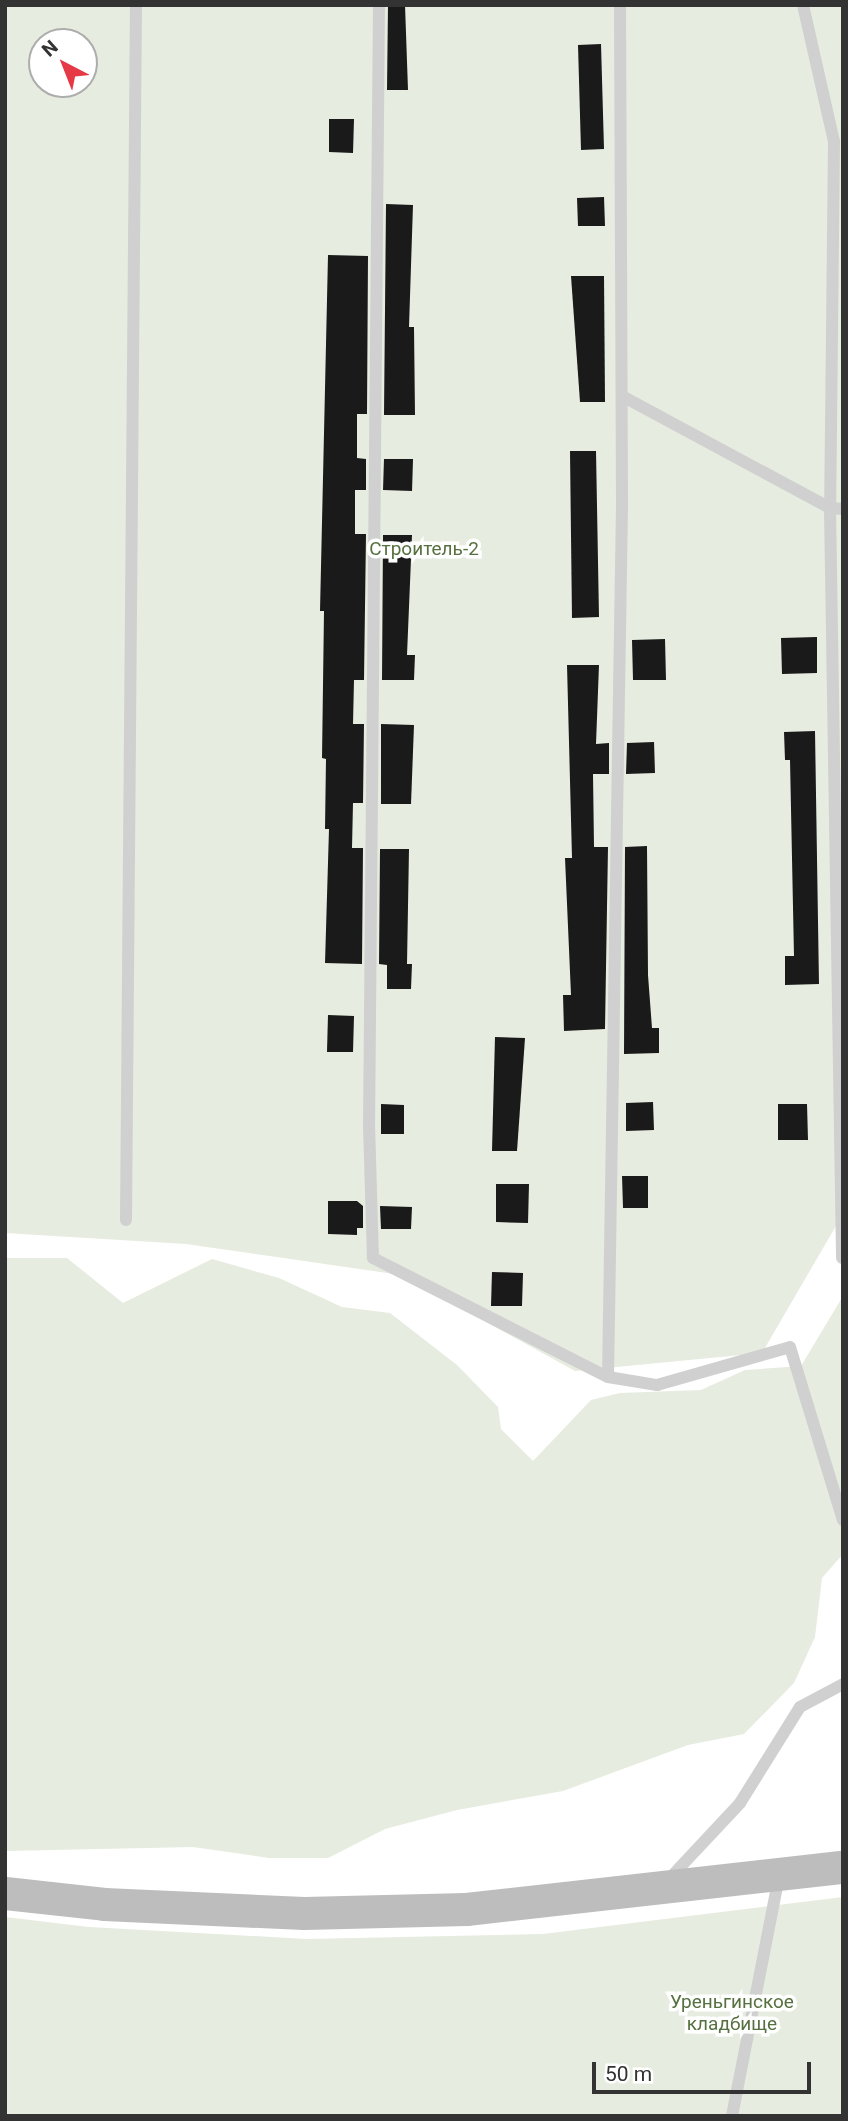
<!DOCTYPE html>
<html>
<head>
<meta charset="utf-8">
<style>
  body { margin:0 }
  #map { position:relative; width:848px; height:2121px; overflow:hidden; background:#fff; font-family:Roboto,sans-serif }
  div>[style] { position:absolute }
  .green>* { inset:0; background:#e6ecdf }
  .building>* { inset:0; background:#1a1a1a }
  .lane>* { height:12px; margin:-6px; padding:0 6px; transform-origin:6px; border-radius:6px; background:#d0d0d0 }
  .secondary>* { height:33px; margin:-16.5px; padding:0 16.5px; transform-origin:16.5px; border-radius:16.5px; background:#bdbdbd }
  span { translate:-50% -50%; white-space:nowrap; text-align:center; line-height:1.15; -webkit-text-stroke:7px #fff; paint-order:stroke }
  .park-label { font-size:19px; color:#56703f }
  .frame { position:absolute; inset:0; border:7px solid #333; pointer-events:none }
  .north { position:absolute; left:28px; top:28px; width:70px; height:70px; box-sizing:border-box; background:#fff; border:2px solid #adadad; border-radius:50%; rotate:318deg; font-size:19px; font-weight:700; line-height:28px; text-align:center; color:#333 }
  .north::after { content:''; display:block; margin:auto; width:24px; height:32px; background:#e63946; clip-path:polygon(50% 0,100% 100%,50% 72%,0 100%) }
  .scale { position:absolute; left:592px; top:2062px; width:219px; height:32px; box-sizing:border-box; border:4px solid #333; border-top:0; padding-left:9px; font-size:21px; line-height:24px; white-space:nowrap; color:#333; -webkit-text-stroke:5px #fff; paint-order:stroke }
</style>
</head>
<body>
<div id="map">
  <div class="green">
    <i style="clip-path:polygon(evenodd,5px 5px,843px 5px,840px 1219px,762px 1353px,575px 1371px,401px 1275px,186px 1244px,5px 1233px,5px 5px,42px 42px,84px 42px,84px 84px,42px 84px,42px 42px)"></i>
    <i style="clip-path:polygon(5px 1258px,67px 1258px,123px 1303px,212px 1259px,279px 1278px,342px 1307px,390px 1313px,457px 1365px,498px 1407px,501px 1429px,533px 1461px,591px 1400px,620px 1393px,701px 1390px,745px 1370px,801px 1366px,843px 1296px,843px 1554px,822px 1578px,815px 1637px,794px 1683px,744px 1734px,688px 1745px,563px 1791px,457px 1810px,385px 1829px,328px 1858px,269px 1858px,193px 1847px,5px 1851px)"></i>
    <i style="clip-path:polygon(843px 1897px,843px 2116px,5px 2116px,5px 1917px,89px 1927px,307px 1939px,543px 1934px)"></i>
  </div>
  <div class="building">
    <i style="clip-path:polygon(388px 5px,405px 5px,408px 90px,387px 90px)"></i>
    <i style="clip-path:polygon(601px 44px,604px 149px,581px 150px,578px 45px)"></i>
    <i style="clip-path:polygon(329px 119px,354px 119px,353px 153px,329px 152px)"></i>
    <i style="clip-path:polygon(604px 197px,605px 226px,578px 226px,577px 198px)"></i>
    <i style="clip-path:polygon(386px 204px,413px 205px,409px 327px,414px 327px,415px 415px,384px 415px)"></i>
    <i style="clip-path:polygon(328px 255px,368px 256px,367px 414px,357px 414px,357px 458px,366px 459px,366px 490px,355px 490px,355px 534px,366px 534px,364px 680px,354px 680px,353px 724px,364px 724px,363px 803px,353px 803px,352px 848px,363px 848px,362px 964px,325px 963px,329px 829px,325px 829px,326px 759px,322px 758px,324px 611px,320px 611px)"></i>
    <i style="clip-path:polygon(571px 276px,604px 276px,605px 402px,580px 402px)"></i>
    <i style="clip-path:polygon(570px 451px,596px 451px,599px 617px,572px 618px)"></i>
    <i style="clip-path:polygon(384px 459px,413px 459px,412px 491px,383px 490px)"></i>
    <i style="clip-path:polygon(383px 535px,412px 535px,407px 655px,415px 655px,414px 680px,382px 680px)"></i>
    <i style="clip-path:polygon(817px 637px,817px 673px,782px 674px,781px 638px)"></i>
    <i style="clip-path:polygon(665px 639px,666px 680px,633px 680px,632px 640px)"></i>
    <i style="clip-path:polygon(567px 665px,599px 665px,596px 744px,609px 743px,609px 774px,593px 774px,594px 847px,608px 847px,605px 1029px,564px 1031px,563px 995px,571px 995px,565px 858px,572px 858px)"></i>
    <i style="clip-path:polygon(381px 724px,414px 725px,411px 804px,381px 804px)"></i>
    <i style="clip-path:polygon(815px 731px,819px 984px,785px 985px,785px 956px,794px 956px,790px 760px,785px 760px,784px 732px)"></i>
    <i style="clip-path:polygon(654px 742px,655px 773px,626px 774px,627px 743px)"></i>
    <i style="clip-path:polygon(647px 846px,648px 975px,652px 1028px,659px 1028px,659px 1053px,624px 1054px,625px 847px)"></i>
    <i style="clip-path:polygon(380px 849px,409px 849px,407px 964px,412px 964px,411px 989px,387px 989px,387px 965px,379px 964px)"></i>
    <i style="clip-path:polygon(328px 1015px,354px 1016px,353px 1052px,327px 1052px)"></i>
    <i style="clip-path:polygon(495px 1037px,525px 1038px,517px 1151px,492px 1151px)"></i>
    <i style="clip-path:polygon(653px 1102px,654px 1130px,626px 1131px,626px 1103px)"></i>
    <i style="clip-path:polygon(381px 1104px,404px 1105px,404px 1134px,381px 1134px)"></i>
    <i style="clip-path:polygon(778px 1104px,807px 1104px,808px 1140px,778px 1140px)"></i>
    <i style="clip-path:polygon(622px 1176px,648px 1176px,648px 1208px,623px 1208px)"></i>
    <i style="clip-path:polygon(496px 1184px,529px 1184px,528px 1223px,496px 1222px)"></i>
    <i style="clip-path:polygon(328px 1201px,357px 1201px,363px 1206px,363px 1228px,357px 1228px,357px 1235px,328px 1234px)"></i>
    <i style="clip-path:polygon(380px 1206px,412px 1207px,411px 1229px,381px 1229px)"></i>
    <i style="clip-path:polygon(492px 1272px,523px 1273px,522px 1306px,491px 1306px)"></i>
  </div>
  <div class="lane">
    <i style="left:379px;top:5px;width:1119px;rotate:90.51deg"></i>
    <i style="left:369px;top:1124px;width:134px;rotate:88.3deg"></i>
    <i style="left:373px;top:1258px;width:263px;rotate:26.9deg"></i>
    <i style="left:620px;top:5px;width:501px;rotate:89.77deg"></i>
    <i style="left:622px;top:506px;width:871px;rotate:90.92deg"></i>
    <i style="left:608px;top:1377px;width:50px;rotate:9.3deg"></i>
    <i style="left:657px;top:1385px;width:138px;rotate:-15.9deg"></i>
    <i style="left:790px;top:1347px;width:181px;rotate:73deg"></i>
    <i style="left:803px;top:5px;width:139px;rotate:77.2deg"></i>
    <i style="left:834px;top:141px;width:367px;rotate:90.6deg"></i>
    <i style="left:830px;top:508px;width:750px;rotate:89.08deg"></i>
    <i style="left:622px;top:396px;width:236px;rotate:28.3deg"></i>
    <i style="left:830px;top:508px;width:13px;rotate:4deg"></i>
    <i style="left:126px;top:1220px;width:1215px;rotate:-89.53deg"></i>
    <i style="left:669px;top:1879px;width:104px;rotate:-46.9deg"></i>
    <i style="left:740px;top:1803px;width:113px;rotate:-58deg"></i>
    <i style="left:800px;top:1707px;width:49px;rotate:-28.1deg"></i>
    <i style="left:732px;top:2116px;width:245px;rotate:-78.9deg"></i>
  </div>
  <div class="secondary">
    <i style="left:5px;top:1893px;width:100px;rotate:6.3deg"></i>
    <i style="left:104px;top:1904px;width:200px;rotate:2.6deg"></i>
    <i style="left:304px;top:1913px;width:162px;rotate:-1.4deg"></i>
    <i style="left:466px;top:1909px;width:379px;rotate:-6.4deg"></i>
  </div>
  <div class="park-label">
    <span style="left:424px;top:549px">Строитель-2</span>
    <span style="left:732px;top:2013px">Уреньгинское<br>кладбище</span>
  </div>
  <div class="frame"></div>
  <div class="north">N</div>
  <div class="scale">50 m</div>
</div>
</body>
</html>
